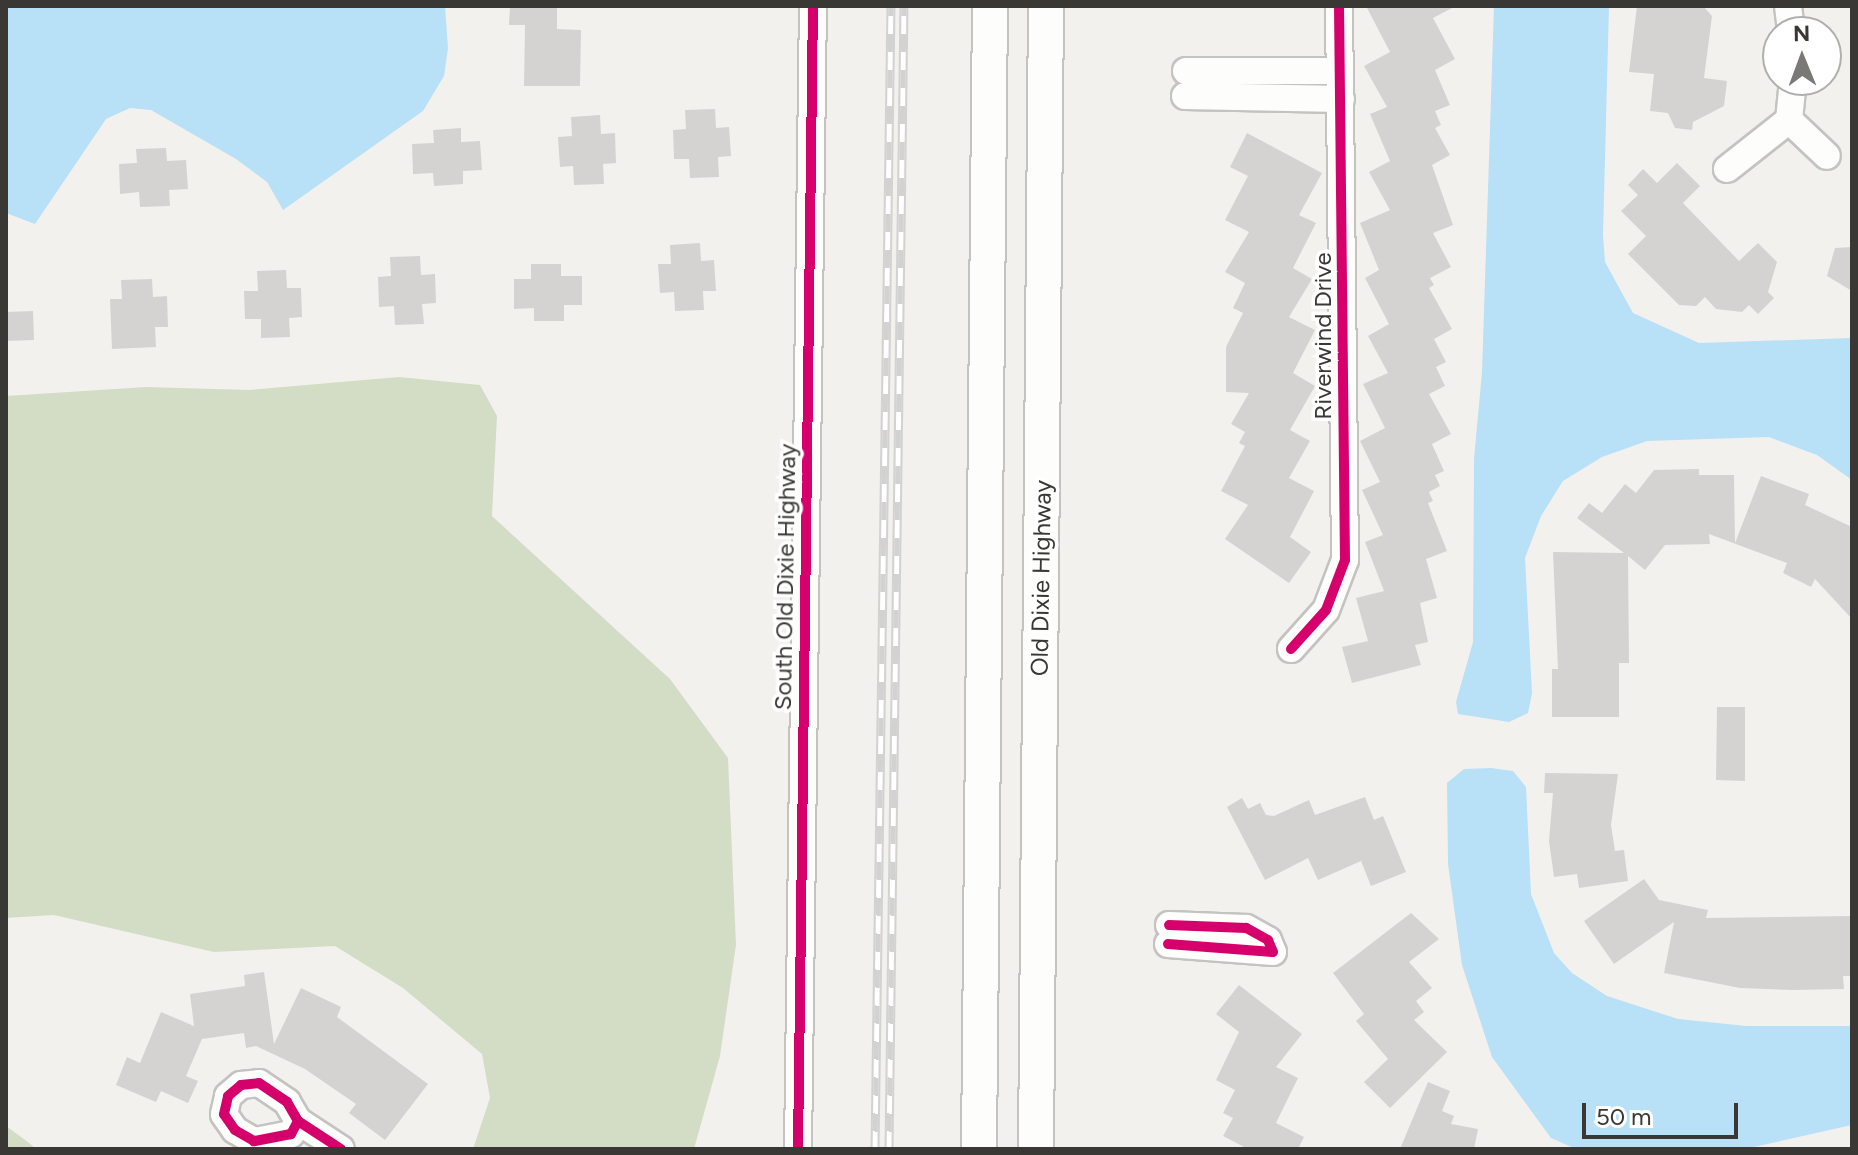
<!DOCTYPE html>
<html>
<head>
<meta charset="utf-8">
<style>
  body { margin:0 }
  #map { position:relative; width:1858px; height:1155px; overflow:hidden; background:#f3f1ee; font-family:Figtree,sans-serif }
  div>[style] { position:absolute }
  .green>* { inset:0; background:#d3ddc5 }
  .water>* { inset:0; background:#b8e0f7 }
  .building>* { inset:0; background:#d5d3d2 }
  .roads { filter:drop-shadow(2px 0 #c4c3c0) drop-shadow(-2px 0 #c4c3c0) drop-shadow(0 2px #c4c3c0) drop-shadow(0 -2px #c4c3c0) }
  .minor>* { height:26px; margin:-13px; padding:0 13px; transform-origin:13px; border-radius:13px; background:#fdfdfc }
  .major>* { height:34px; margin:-17px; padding:0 17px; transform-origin:17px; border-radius:17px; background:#fdfdfc }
  .rail>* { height:9px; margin-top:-4.5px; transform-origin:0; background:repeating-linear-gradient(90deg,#fff 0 18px,#d2d2d1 0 36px); box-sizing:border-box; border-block:2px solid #d2d2d1 }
  .cycleway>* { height:10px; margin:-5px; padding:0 5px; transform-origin:5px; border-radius:5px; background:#d6006c }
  span { translate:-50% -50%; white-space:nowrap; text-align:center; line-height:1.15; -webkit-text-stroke:7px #fff; paint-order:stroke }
  .street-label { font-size:24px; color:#393835 }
  .frame { position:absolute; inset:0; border:8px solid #393835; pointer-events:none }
  .north { position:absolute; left:1762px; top:16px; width:80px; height:80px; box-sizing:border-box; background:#fff; border:2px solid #b0afae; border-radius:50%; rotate:359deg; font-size:22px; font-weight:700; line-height:32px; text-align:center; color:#393835 }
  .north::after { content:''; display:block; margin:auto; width:28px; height:36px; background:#7a7976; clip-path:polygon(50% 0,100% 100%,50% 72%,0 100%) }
  .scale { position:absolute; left:1582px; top:1103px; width:156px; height:36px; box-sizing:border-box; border:4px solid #393835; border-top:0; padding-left:10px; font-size:24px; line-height:28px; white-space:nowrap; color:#393835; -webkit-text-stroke:6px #fff; paint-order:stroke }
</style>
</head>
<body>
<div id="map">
  <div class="green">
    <i style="clip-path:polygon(399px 377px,480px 385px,497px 416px,492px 516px,670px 679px,728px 758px,736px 945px,720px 1056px,694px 1149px,473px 1149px,490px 1098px,482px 1054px,403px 988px,335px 946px,214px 952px,54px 915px,6px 918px,6px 396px,146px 387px,249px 390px)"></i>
    <i style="clip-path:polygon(6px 1126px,28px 1142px,36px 1149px,6px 1149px)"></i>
  </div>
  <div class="water">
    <i style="clip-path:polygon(6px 6px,445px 6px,448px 48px,444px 76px,423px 111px,283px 210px,267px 182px,236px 159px,151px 110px,130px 108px,106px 119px,35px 224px,6px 213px)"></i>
    <i style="clip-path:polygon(1494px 6px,1609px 6px,1603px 235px,1605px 262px,1633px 313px,1699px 343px,1852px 338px,1852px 480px,1817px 455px,1769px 437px,1647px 441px,1602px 457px,1563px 481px,1541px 516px,1525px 558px,1532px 693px,1528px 713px,1509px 722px,1458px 714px,1456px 702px,1473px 642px,1474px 459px,1482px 372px)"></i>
    <i style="clip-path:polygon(1491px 768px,1513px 771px,1526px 787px,1531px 894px,1554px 953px,1572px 973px,1607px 996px,1678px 1019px,1746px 1026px,1852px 1026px,1852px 1125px,1745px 1149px,1576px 1149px,1551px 1138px,1492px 1057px,1462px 965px,1448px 864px,1447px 783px,1464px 769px)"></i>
  </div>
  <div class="building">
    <i style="clip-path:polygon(510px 6px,557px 6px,557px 29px,581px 30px,580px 86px,524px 86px,525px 25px,509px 25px)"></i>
    <i style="clip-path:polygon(1366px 6px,1456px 6px,1433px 18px,1455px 59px,1435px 70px,1450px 105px,1435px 111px,1441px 125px,1435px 128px,1450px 155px,1432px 165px,1453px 225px,1433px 233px,1451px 267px,1430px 278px,1434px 285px,1429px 288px,1452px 329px,1434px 339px,1446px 362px,1436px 367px,1445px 386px,1429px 394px,1451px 434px,1432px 444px,1444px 471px,1435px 475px,1440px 486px,1429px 492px,1433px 501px,1428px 503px,1447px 551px,1426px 559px,1437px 598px,1420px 603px,1428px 642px,1415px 645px,1421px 665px,1352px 683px,1342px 647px,1368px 641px,1356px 598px,1384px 591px,1365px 542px,1383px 535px,1362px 490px,1380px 482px,1360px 441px,1385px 428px,1363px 384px,1388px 373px,1368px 336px,1389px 324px,1365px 278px,1379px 270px,1360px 223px,1390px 210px,1369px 172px,1390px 161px,1370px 114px,1387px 107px,1364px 66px,1390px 52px)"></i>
    <i style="clip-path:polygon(1637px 6px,1703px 6px,1712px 16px,1704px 78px,1727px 81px,1724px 106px,1693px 122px,1692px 130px,1675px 128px,1668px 113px,1650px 111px,1654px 74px,1629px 72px)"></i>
    <i style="clip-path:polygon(715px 109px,716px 128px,729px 127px,731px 156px,718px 157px,719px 177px,690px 178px,689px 159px,674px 159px,673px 130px,686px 129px,685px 110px)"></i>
    <i style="clip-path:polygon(600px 115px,601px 134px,615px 133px,616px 163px,603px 164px,604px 184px,574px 185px,573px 166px,560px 167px,558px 137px,572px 136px,571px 117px)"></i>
    <i style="clip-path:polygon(461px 128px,461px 142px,480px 141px,482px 170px,463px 171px,463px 184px,434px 186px,433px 173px,413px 174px,412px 144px,434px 143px,433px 130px)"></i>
    <i style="clip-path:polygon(1247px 133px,1322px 173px,1299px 215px,1316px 223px,1293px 268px,1312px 279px,1289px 317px,1315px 330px,1293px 373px,1315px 386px,1290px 430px,1310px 441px,1289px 478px,1314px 491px,1290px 537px,1311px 552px,1289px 583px,1225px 539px,1248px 505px,1221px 491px,1245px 446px,1239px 443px,1245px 432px,1231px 424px,1249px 393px,1226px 392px,1226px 347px,1243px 313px,1233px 308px,1245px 283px,1225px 272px,1249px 232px,1225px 220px,1248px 176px,1230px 167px)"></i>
    <i style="clip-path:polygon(166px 148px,167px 161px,186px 160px,188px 189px,169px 190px,170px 206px,140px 207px,139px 192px,120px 194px,119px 164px,137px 163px,136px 149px)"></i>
    <i style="clip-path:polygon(1677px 163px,1700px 186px,1683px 203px,1739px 261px,1758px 243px,1777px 262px,1768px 292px,1774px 298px,1758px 314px,1749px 305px,1742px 312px,1716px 309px,1705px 297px,1696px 306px,1679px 305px,1628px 254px,1646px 236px,1621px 211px,1638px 195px,1628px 185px,1643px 169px,1657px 183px)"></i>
    <i style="clip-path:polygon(700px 243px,701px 261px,714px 260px,716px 291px,703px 291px,704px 310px,675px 311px,674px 292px,660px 293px,658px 264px,671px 264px,670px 245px)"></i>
    <i style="clip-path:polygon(1852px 247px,1852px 291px,1827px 276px,1835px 248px)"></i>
    <i style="clip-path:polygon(420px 256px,421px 275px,435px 274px,436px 303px,422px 304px,424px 324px,395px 325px,394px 306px,379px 307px,378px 277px,391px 276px,390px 257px)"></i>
    <i style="clip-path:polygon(531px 264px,561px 264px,561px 276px,582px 276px,582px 305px,564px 305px,564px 321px,534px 321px,534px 308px,514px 309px,514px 279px,531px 279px)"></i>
    <i style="clip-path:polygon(286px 270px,287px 288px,301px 288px,302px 317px,289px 318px,290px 337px,261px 338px,261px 319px,245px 319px,244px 291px,258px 291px,257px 271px)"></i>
    <i style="clip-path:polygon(152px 279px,153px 297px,167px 296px,168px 327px,155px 327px,156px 347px,112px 349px,110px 299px,122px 299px,121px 280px)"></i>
    <i style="clip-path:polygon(33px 311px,34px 340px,6px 341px,6px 312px)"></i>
    <i style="clip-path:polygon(1699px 469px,1699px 475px,1734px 475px,1735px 543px,1761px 476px,1809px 494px,1805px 505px,1852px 527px,1852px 619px,1815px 579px,1811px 587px,1783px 573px,1787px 563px,1709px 534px,1710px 544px,1665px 545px,1645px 570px,1628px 556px,1629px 663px,1619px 663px,1619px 717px,1552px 717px,1552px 669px,1558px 669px,1553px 552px,1624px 553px,1577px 518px,1589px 503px,1602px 513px,1625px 484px,1636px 493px,1654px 470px)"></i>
    <i style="clip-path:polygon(1717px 707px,1745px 707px,1745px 781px,1716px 780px)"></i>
    <i style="clip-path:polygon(1545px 773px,1618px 774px,1611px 825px,1615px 851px,1624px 850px,1628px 881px,1579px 888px,1577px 874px,1554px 877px,1549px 841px,1553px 793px,1544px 793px)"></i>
    <i style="clip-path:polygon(1365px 797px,1374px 820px,1383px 816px,1406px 872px,1371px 886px,1361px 861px,1318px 880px,1308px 858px,1265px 880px,1227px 807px,1242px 798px,1248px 809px,1260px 803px,1266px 815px,1274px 816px,1309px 800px,1315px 815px)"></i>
    <i style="clip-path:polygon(1644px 879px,1659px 900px,1708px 910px,1706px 918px,1852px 916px,1852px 976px,1843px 976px,1844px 989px,1793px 990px,1740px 988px,1664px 973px,1674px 922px,1614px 964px,1584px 921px)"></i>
    <i style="clip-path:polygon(1411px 913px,1439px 939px,1409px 962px,1432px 988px,1416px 1001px,1424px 1012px,1414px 1020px,1447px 1052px,1390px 1108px,1364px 1082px,1388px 1059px,1356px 1021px,1364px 1014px,1333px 973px)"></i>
    <i style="clip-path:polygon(264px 972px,274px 1044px,301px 988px,341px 1007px,337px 1017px,428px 1084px,385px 1140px,349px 1113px,356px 1104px,305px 1069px,256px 1046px,246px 1048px,244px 1033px,202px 1039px,186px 1076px,198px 1081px,188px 1103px,161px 1091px,156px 1102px,116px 1085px,127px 1057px,140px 1063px,161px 1012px,194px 1026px,190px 994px,245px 986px,244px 975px)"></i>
    <i style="clip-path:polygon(1239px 985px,1302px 1034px,1276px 1067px,1298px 1078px,1276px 1123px,1304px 1137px,1298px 1149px,1248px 1149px,1223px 1136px,1233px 1118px,1223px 1113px,1235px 1090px,1216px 1080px,1239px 1032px,1216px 1014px)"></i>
    <i style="clip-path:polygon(1428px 1082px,1450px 1091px,1442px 1111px,1454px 1116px,1451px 1124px,1478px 1129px,1474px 1149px,1400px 1149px)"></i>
  </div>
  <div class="roads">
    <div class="minor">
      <i style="left:1788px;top:6px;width:26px;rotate:83deg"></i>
      <i style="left:1186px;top:71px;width:154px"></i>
      <i style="left:1793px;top:80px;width:40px;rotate:95.7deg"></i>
      <i style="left:1789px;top:120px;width:52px;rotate:43.5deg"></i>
      <i style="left:1185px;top:96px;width:156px;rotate:1.1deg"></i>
      <i style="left:1727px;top:169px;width:79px;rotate:-38.3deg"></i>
      <i style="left:1291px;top:649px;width:52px;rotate:-48.1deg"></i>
      <i style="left:1326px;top:610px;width:53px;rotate:-69.2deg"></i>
      <i style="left:1345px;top:560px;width:554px;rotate:-90.62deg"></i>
      <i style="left:1168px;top:944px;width:105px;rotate:4.4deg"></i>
      <i style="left:1273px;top:952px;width:13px;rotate:-113deg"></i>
      <i style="left:1268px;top:940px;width:25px;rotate:-151deg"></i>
      <i style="left:1246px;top:928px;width:77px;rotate:-177.8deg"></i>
      <i style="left:298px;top:1121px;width:15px;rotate:118deg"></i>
      <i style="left:291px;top:1134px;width:38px;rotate:169deg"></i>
      <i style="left:254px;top:1141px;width:22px;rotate:-150deg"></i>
      <i style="left:235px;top:1130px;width:19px;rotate:-125deg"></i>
      <i style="left:224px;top:1114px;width:18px;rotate:-77deg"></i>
      <i style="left:228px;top:1096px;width:17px;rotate:-40deg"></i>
      <i style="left:241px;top:1085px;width:18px;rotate:-6deg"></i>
      <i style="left:259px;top:1083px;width:34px;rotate:34deg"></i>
      <i style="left:287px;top:1102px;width:22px;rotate:60deg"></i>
      <i style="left:298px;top:1121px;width:51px;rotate:33.1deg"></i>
      <i style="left:798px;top:1149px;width:1143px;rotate:-89.25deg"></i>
    </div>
    <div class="major">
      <i style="left:979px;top:1149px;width:1143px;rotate:-89.45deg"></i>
      <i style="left:1036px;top:1149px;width:1143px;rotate:-89.5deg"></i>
    </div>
  </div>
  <div class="rail">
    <i style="left:875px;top:1149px;width:1143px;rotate:-89.2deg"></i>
    <i style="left:889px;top:1149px;width:1143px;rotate:-89.25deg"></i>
  </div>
  <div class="cycleway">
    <i style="left:1291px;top:649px;width:52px;rotate:-48.1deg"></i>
    <i style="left:1326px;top:610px;width:53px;rotate:-69.2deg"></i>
    <i style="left:1345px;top:560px;width:554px;rotate:-90.62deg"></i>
    <i style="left:1168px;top:944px;width:105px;rotate:4.4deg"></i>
    <i style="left:1273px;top:952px;width:13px;rotate:-113deg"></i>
    <i style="left:1268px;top:940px;width:25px;rotate:-151deg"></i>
    <i style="left:1246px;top:928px;width:77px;rotate:-177.8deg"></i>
    <i style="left:298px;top:1121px;width:15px;rotate:118deg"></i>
    <i style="left:291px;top:1134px;width:38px;rotate:169deg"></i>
    <i style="left:254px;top:1141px;width:22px;rotate:-150deg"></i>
    <i style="left:235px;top:1130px;width:19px;rotate:-125deg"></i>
    <i style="left:224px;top:1114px;width:18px;rotate:-77deg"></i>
    <i style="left:228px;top:1096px;width:17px;rotate:-40deg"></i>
    <i style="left:241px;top:1085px;width:18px;rotate:-6deg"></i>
    <i style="left:259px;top:1083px;width:34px;rotate:34deg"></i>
    <i style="left:287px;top:1102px;width:22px;rotate:60deg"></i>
    <i style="left:298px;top:1121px;width:51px;rotate:33.1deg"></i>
    <i style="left:798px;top:1149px;width:1143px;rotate:-89.25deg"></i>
  </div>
  <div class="street-label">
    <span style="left:1323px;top:336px;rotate:-90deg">Riverwind Drive</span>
    <span style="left:785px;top:577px;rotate:-89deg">South Old Dixie Highway</span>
    <span style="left:1041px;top:578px;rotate:-89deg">Old Dixie Highway</span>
  </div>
  <div class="frame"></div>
  <div class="north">N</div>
  <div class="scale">50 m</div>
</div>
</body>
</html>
